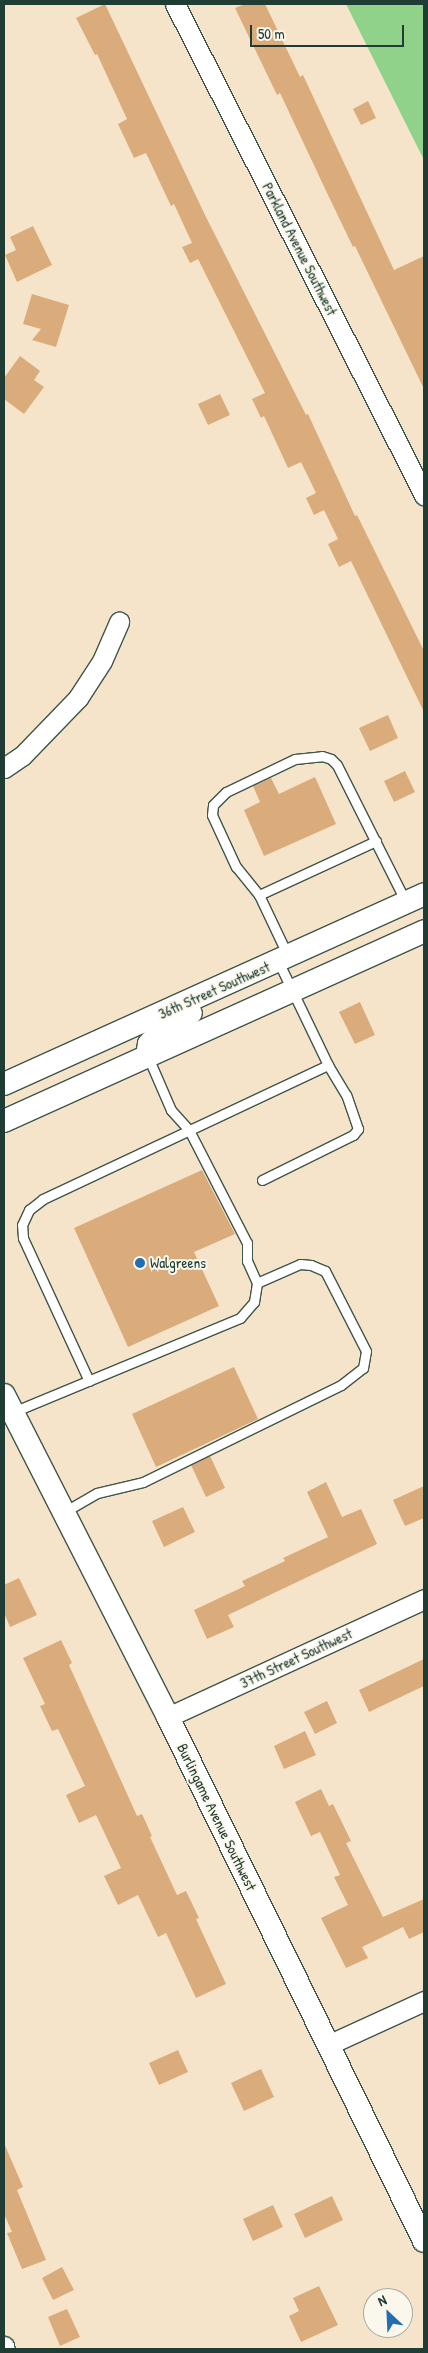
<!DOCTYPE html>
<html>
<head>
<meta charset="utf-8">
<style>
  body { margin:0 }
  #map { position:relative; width:428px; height:2353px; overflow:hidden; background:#f6e4ca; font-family:"Patrick Hand",sans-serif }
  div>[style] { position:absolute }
  .green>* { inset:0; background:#90d28a }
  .building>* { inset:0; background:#daac7b }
  .roads { filter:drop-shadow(1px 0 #3f564a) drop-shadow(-1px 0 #3f564a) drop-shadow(0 1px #3f564a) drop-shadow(0 -1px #3f564a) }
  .service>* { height:9px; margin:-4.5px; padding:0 4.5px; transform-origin:4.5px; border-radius:4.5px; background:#fff }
  .minor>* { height:19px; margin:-9.5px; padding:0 9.5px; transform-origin:9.5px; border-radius:9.5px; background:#fff }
  .tertiary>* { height:22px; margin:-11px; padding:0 11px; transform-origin:11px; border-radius:11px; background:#fff }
  .dots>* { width:14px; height:14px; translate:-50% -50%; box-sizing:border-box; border:2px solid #fbf7ec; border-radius:50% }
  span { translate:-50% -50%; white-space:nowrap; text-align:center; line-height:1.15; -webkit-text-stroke:4px #fbf7ec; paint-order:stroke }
  .street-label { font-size:15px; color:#1f3d34 }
  .poi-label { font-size:15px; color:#1f3d34 }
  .left { translate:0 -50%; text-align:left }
  .frame { position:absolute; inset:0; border:5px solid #1f3d34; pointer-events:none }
  .north { position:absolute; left:363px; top:2288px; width:50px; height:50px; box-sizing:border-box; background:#fbf7ec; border:1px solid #a3ada2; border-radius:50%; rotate:335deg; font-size:14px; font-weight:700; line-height:20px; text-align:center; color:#1f3d34 }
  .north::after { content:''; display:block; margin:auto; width:18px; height:22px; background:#1f6fb2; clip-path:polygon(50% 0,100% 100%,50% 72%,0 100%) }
  .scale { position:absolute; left:250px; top:25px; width:154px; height:22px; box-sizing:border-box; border:2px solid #1f3d34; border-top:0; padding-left:6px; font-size:15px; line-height:18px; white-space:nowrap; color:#1f3d34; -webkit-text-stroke:4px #fbf7ec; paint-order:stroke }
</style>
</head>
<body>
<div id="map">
  <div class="green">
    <i style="clip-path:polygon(346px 4px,424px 4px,424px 160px)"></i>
  </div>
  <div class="building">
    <i style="clip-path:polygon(105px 4px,205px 215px,306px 415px,308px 414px,355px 516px,357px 515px,424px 651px,424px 712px,351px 561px,339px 567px,328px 544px,338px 539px,324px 510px,314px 515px,306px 498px,316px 493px,301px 462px,288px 468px,264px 416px,261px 418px,252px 399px,265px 393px,198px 259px,190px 263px,182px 247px,192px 243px,174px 204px,171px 206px,146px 153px,134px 158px,118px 124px,127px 119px,97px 54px,95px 55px,76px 18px)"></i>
    <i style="clip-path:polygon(245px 4px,265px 4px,300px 77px,303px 75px,394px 270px,424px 256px,424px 389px,355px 246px,353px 247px,328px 195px,280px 93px,277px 95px,235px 8px)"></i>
    <i style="clip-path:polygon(368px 101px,376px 118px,361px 125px,353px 109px)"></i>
    <i style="clip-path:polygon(33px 226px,52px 265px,17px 282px,5px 255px,16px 250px,10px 237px)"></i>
    <i style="clip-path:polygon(32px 294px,69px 305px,56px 347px,32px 340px,41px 329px,23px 324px)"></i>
    <i style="clip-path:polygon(20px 356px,40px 371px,34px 380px,44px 387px,24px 414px,4px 399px,4px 378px)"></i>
    <i style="clip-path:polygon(220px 394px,230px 415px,208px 425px,198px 404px)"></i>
    <i style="clip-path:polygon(388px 715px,398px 738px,370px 751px,359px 728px)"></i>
    <i style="clip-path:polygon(405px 771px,415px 792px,394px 802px,384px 781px)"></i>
    <i style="clip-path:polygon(315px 777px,336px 824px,264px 856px,244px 810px,260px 802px,253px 786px,271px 778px,279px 794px)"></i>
    <i style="clip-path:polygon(360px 1002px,375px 1035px,355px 1044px,339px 1012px)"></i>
    <i style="clip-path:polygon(202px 1170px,235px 1234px,194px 1252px,219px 1306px,128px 1347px,74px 1228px)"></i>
    <i style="clip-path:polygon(234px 1367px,258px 1419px,156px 1467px,132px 1414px)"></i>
    <i style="clip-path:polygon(210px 1456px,225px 1488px,206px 1497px,191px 1465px)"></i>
    <i style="clip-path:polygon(326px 1482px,342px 1517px,361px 1509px,377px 1544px,228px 1615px,234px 1627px,207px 1639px,194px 1610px,245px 1586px,242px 1581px,285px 1561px,283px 1558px,328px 1537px,307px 1492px)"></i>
    <i style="clip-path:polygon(424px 1486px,424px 1518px,405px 1526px,393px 1500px)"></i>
    <i style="clip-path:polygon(183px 1507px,195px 1532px,164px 1547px,152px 1521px)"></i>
    <i style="clip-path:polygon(19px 1578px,37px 1615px,10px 1627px,4px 1613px,4px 1585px)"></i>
    <i style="clip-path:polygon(61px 1640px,72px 1663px,69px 1665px,137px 1816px,142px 1814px,152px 1836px,150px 1837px,177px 1895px,186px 1891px,199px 1918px,196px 1919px,226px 1984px,196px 1998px,166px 1933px,158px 1937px,138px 1895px,118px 1905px,104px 1876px,121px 1868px,96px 1815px,79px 1823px,66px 1795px,85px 1786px,58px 1729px,52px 1731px,40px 1706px,45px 1704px,23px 1658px)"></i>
    <i style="clip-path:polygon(424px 1659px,424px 1686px,369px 1712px,359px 1690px)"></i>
    <i style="clip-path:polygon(327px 1701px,337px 1723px,315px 1734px,304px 1712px)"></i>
    <i style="clip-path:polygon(305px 1731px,316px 1755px,284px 1769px,274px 1746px)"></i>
    <i style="clip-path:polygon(321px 1789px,329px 1806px,333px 1804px,351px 1841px,346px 1843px,383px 1917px,424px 1899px,424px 1932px,409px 1939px,403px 1927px,362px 1947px,368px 1958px,346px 1968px,321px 1918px,348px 1905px,334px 1877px,340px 1875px,320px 1832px,311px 1836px,295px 1802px)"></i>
    <i style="clip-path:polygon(178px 2050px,188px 2072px,159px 2085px,149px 2063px)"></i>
    <i style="clip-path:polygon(261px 2069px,274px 2097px,244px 2111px,231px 2083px)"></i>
    <i style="clip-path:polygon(4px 2143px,23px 2187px,17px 2190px,46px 2260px,22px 2269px,7px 2233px,12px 2232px,4px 2214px)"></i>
    <i style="clip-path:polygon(332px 2196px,343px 2220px,305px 2238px,294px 2214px)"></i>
    <i style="clip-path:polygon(273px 2205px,283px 2227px,253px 2241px,243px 2219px)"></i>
    <i style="clip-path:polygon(62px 2267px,74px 2290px,53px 2300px,42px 2278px)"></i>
    <i style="clip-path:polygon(319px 2286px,338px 2325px,301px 2342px,289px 2316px,299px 2311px,293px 2298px)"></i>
    <i style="clip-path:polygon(67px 2309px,80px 2337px,60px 2346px,48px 2317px)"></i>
  </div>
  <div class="roads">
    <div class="service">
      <i style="left:259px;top:895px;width:129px;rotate:-24.8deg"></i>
      <i style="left:288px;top:956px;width:68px;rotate:-115.4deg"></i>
      <i style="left:259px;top:895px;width:36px;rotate:-129deg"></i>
      <i style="left:236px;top:867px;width:57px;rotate:-114.8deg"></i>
      <i style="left:212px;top:815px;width:10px;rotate:-84deg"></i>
      <i style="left:213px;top:805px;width:18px;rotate:-45deg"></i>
      <i style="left:226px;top:792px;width:76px;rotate:-25.6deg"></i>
      <i style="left:295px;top:759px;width:27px;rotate:-6deg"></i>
      <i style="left:322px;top:756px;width:9px;rotate:18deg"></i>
      <i style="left:331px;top:759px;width:8px;rotate:45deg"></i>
      <i style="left:337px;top:765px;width:153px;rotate:63.3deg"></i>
      <i style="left:262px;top:1180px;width:102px;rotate:-26.3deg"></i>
      <i style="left:353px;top:1135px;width:8px;rotate:-50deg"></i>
      <i style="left:358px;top:1129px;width:36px;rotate:-109deg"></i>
      <i style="left:346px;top:1095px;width:35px;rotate:-121deg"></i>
      <i style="left:89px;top:1381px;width:157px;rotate:-114.8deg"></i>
      <i style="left:23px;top:1238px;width:13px;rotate:-94deg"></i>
      <i style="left:22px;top:1225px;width:17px;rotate:-65deg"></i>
      <i style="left:29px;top:1210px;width:18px;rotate:-38deg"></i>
      <i style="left:43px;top:1199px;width:315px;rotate:-25.2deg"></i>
      <i style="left:328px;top:1065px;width:115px;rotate:-115.7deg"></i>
      <i style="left:13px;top:1412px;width:246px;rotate:-22.5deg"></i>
      <i style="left:240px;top:1318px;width:21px;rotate:-49deg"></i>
      <i style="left:254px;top:1302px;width:19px;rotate:-81deg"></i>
      <i style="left:257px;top:1283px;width:24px;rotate:-114deg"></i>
      <i style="left:247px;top:1261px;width:18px;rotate:-90deg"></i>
      <i style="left:247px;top:1243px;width:127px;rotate:-117.2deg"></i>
      <i style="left:189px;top:1130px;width:27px;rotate:-132deg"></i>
      <i style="left:171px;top:1110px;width:58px;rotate:-113.5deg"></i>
      <i style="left:64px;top:1512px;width:38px;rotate:-30deg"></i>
      <i style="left:97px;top:1493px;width:47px;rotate:-13.4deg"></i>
      <i style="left:143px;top:1482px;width:220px;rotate:-26.1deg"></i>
      <i style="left:341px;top:1385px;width:28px;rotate:-38deg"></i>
      <i style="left:363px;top:1368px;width:17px;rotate:-80deg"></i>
      <i style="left:366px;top:1351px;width:90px;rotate:-117.1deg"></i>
      <i style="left:325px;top:1271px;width:15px;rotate:-157deg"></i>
      <i style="left:311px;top:1265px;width:11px;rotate:-175deg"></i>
      <i style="left:300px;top:1264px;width:47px;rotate:156.2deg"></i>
    </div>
    <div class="minor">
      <i style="left:175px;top:4px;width:551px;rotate:63.11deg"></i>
      <i style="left:4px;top:768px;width:22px;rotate:-34deg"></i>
      <i style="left:22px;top:756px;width:81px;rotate:-46deg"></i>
      <i style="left:78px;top:698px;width:44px;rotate:-57deg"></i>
      <i style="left:102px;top:661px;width:43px;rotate:-66.4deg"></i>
      <i style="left:168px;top:1717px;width:282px;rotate:-24.7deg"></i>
      <i style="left:328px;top:2045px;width:106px;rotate:-24.6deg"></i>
      <i style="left:4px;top:2346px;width:3px;rotate:72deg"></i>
    </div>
    <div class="tertiary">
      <i style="left:147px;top:1056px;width:12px;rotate:-81deg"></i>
      <i style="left:149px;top:1044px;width:11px;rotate:-49deg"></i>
      <i style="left:156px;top:1036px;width:18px;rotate:-38deg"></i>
      <i style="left:170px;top:1025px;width:24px;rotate:-30deg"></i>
      <i style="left:4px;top:1084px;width:461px;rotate:-24.3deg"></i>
      <i style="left:4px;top:1121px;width:461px;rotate:-24.3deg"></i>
      <i style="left:4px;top:1395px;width:361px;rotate:63deg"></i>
      <i style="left:168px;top:1717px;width:583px;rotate:63.96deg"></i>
    </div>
  </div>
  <div class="dots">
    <i style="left:140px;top:1263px;background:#1f6fb2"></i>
  </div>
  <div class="street-label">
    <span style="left:300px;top:249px;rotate:63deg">Parkland Avenue Southwest</span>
    <span style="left:214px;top:990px;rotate:-24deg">36th Street Southwest</span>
    <span style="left:296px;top:1658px;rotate:-25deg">37th Street Southwest</span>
    <span style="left:217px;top:1817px;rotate:64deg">Burlingame Avenue Southwest</span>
  </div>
  <div class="poi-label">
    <span class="left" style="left:150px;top:1263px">Walgreens</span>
  </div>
  <div class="frame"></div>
  <div class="north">N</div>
  <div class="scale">50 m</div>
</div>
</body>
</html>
